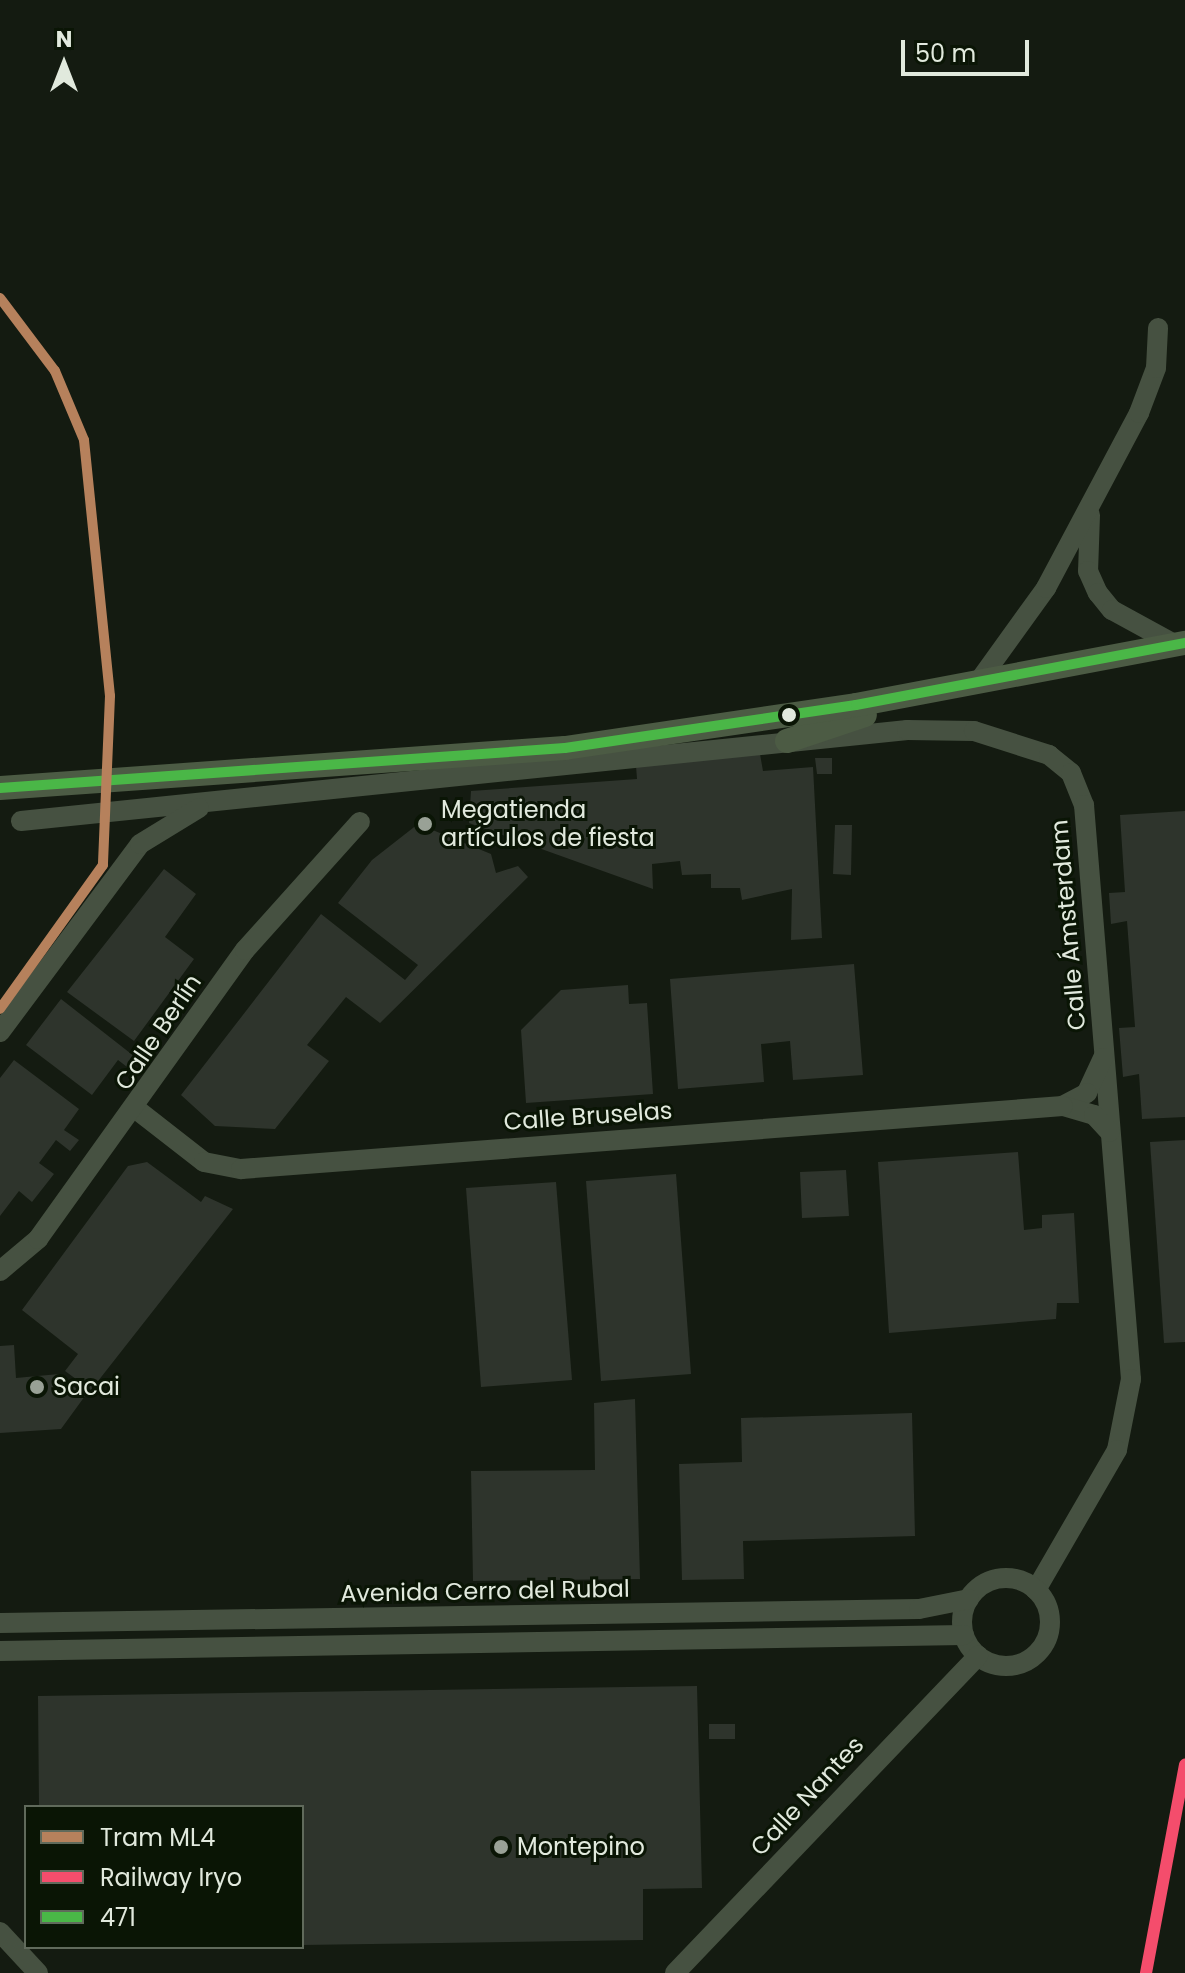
<!DOCTYPE html>
<html>
<head>
<meta charset="utf-8">
<style>
  body { margin:0 }
  #map { position:relative; width:1185px; height:1973px; overflow:hidden; background:#141b11; font-family:Poppins,sans-serif }
  div>[style] { position:absolute }
  .building>* { inset:0; background:#2e342c }
  .minor>* { height:20px; margin:-10px; padding:0 10px; transform-origin:10px; border-radius:10px; background:#465141 }
  .minor>.ring { margin:-10px; padding:0; box-sizing:content-box; background:none; border:20px solid #465141; border-radius:50% }
  .major>* { height:24px; margin:-12px; padding:0 12px; transform-origin:12px; border-radius:12px; background:#4c5b44 }
  .bus-1>* { height:10px; margin:-5px; padding:0 5px; transform-origin:5px; border-radius:5px; background:#4ab747 }
  .rail-1>* { height:12px; margin:-6px; padding:0 6px; transform-origin:6px; border-radius:6px; background:#f44d6c }
  .tram-1>* { height:10px; margin:-5px; padding:0 5px; transform-origin:5px; border-radius:5px; background:#b6815c }
  .dots>* { width:22px; height:22px; translate:-50% -50%; box-sizing:border-box; border:4px solid #0a1505; border-radius:50% }
  span { translate:-50% -50%; white-space:nowrap; text-align:center; line-height:1.15; -webkit-text-stroke:6px #0a1505; paint-order:stroke }
  .poi-label { font-size:24px; color:#e1e9dd }
  .left { translate:0 -50%; text-align:left }
  .street-label { font-size:24px; color:#e1e9dd }
  .legend { position:absolute; left:24px; top:1805px; width:280px; height:144px; box-sizing:border-box; background:#0a1505; border:2px solid #606a5b; margin:0; padding:10px 14px; list-style:none; font-size:24px; color:#e1e9dd }
  .legend li { display:flex; align-items:center; gap:16px; height:40px }
  .legend b { width:40px; border:2px solid #606a5b }
  .north { position:absolute; left:24px; top:24px; width:80px; height:80px; -webkit-text-stroke:6px #0a1505; paint-order:stroke; rotate:0deg; font-size:22px; font-weight:700; line-height:32px; text-align:center; color:#e1e9dd }
  .north::after { content:''; display:block; margin:auto; width:28px; height:36px; background:#e1e9dd; clip-path:polygon(50% 0,100% 100%,50% 72%,0 100%) }
  .scale { position:absolute; left:901px; top:40px; width:128px; height:36px; box-sizing:border-box; border:4px solid #e1e9dd; border-top:0; padding-left:10px; font-size:24px; line-height:28px; white-space:nowrap; color:#e1e9dd; -webkit-text-stroke:6px #0a1505; paint-order:stroke }
</style>
</head>
<body>
<div id="map">
  <div class="building">
    <i style="clip-path:polygon(760px 754px,763px 771px,813px 767px,822px 938px,791px 940px,792px 889px,742px 900px,740px 888px,711px 888px,711px 874px,682px 875px,680px 861px,652px 864px,653px 889px,469px 823px,471px 791px,637px 779px,636px 766px)"></i>
    <i style="clip-path:polygon(815px 758px,832px 758px,832px 774px,817px 774px)"></i>
    <i style="clip-path:polygon(1185px 811px,1185px 1117px,1142px 1119px,1139px 1074px,1123px 1077px,1119px 1028px,1135px 1027px,1127px 921px,1111px 924px,1109px 893px,1125px 892px,1120px 815px)"></i>
    <i style="clip-path:polygon(418px 824px,491px 854px,496px 873px,518px 866px,528px 877px,380px 1023px,346px 997px,307px 1045px,329px 1061px,275px 1129px,215px 1126px,181px 1095px,321px 914px,405px 980px,418px 965px,338px 903px,372px 860px)"></i>
    <i style="clip-path:polygon(835px 825px,852px 825px,851px 875px,833px 874px)"></i>
    <i style="clip-path:polygon(164px 869px,196px 894px,165px 937px,194px 959px,134px 1041px,67px 992px)"></i>
    <i style="clip-path:polygon(854px 964px,863px 1075px,793px 1080px,790px 1041px,761px 1044px,764px 1082px,678px 1089px,670px 979px)"></i>
    <i style="clip-path:polygon(628px 985px,629px 1004px,647px 1003px,653px 1094px,526px 1103px,521px 1030px,561px 990px)"></i>
    <i style="clip-path:polygon(61px 999px,139px 1060px,131px 1070px,118px 1060px,92px 1095px,26px 1045px)"></i>
    <i style="clip-path:polygon(14px 1060px,79px 1109px,64px 1130px,79px 1140px,70px 1151px,56px 1140px,39px 1163px,54px 1174px,32px 1202px,19px 1191px,0 1216px,0 1078px)"></i>
    <i style="clip-path:polygon(1185px 1140px,1185px 1342px,1164px 1343px,1150px 1142px)"></i>
    <i style="clip-path:polygon(1018px 1152px,1024px 1230px,1042px 1228px,1042px 1215px,1074px 1213px,1079px 1303px,1057px 1303px,1056px 1319px,889px 1333px,878px 1162px)"></i>
    <i style="clip-path:polygon(147px 1162px,201px 1202px,205px 1196px,233px 1209px,91px 1390px,65px 1371px,78px 1354px,22px 1310px,128px 1166px)"></i>
    <i style="clip-path:polygon(846px 1170px,849px 1216px,802px 1218px,800px 1172px)"></i>
    <i style="clip-path:polygon(676px 1174px,691px 1374px,601px 1381px,586px 1181px)"></i>
    <i style="clip-path:polygon(556px 1182px,572px 1380px,481px 1387px,466px 1188px)"></i>
    <i style="clip-path:polygon(14px 1345px,16px 1378px,59px 1374px,85px 1396px,61px 1429px,0 1433px,0 1346px)"></i>
    <i style="clip-path:polygon(635px 1399px,640px 1579px,473px 1581px,471px 1471px,595px 1470px,594px 1403px)"></i>
    <i style="clip-path:polygon(912px 1413px,915px 1536px,743px 1541px,744px 1579px,682px 1580px,679px 1464px,742px 1462px,741px 1418px)"></i>
    <i style="clip-path:polygon(697px 1686px,702px 1888px,643px 1889px,643px 1940px,302px 1945px,302px 1807px,39px 1807px,38px 1696px)"></i>
    <i style="clip-path:polygon(709px 1724px,735px 1724px,735px 1739px,709px 1739px)"></i>
  </div>
  <div class="minor">
    <i style="left:1090px;top:515px;width:56px;rotate:92deg"></i>
    <i style="left:1088px;top:571px;width:24px;rotate:66deg"></i>
    <i style="left:1098px;top:593px;width:22px;rotate:51deg"></i>
    <i style="left:1112px;top:610px;width:73px;rotate:28.7deg"></i>
    <i style="left:979px;top:681px;width:115px;rotate:-54.2deg"></i>
    <i style="left:1046px;top:588px;width:198px;rotate:-62deg"></i>
    <i style="left:1139px;top:413px;width:48px;rotate:-69.3deg"></i>
    <i style="left:1156px;top:368px;width:40px;rotate:-87.1deg"></i>
    <i style="left:21px;top:821px;width:891px;rotate:-5.86deg"></i>
    <i style="left:907px;top:730px;width:67px;rotate:0.9deg"></i>
    <i style="left:974px;top:731px;width:79px;rotate:17.7deg"></i>
    <i style="left:1049px;top:755px;width:28px;rotate:39deg"></i>
    <i style="left:1071px;top:773px;width:35px;rotate:68deg"></i>
    <i style="left:1084px;top:805px;width:576px;rotate:85.32deg"></i>
    <i style="left:1131px;top:1379px;width:72px;rotate:101.2deg"></i>
    <i style="left:1117px;top:1450px;width:162px;rotate:120.1deg"></i>
    <i style="left:0;top:1032px;width:234px;rotate:-53.3deg"></i>
    <i style="left:140px;top:844px;width:69px;rotate:-31.4deg"></i>
    <i style="left:1103px;top:1058px;width:38px;rotate:115deg"></i>
    <i style="left:1087px;top:1093px;width:27px;rotate:152deg"></i>
    <i style="left:1063px;top:1106px;width:32px;rotate:16deg"></i>
    <i style="left:1094px;top:1115px;width:23px;rotate:47deg"></i>
    <i style="left:136px;top:1109px;width:86px;rotate:37.9deg"></i>
    <i style="left:204px;top:1162px;width:38px;rotate:11deg"></i>
    <i style="left:241px;top:1169px;width:824px;rotate:-4.38deg"></i>
    <i style="left:0;top:1271px;width:50px;rotate:-40.1deg"></i>
    <i style="left:38px;top:1239px;width:355px;rotate:-54.4deg"></i>
    <i style="left:245px;top:950px;width:172px;rotate:-48.1deg"></i>
    <i class="ring" style="left:962px;top:1578px;width:68px;height:68px"></i>
    <i style="left:0;top:1623px;width:919px;rotate:-0.87deg"></i>
    <i style="left:919px;top:1609px;width:51px;rotate:-11.3deg"></i>
    <i style="left:0;top:1651px;width:964px;rotate:-0.95deg"></i>
    <i style="left:0;top:1932px;width:56px;rotate:47.2deg"></i>
    <i style="left:675px;top:1973px;width:439px;rotate:-46.3deg"></i>
  </div>
  <div class="major">
    <i style="left:787px;top:741px;width:82px;rotate:-18.4deg"></i>
    <i style="left:0;top:788px;width:566px;rotate:-4.05deg"></i>
    <i style="left:565px;top:748px;width:294px;rotate:-8.4deg"></i>
    <i style="left:856px;top:705px;width:335px;rotate:-10.7deg"></i>
  </div>
  <div class="bus-1">
    <i style="left:0;top:788px;width:566px;rotate:-4.05deg"></i>
    <i style="left:565px;top:748px;width:294px;rotate:-8.4deg"></i>
    <i style="left:856px;top:705px;width:335px;rotate:-10.7deg"></i>
  </div>
  <div class="rail-1">
    <i style="left:1146px;top:1973px;width:212px;rotate:-79.4deg"></i>
  </div>
  <div class="tram-1">
    <i style="left:0;top:298px;width:91px;rotate:53deg"></i>
    <i style="left:55px;top:371px;width:75px;rotate:67.2deg"></i>
    <i style="left:84px;top:440px;width:257px;rotate:84.2deg"></i>
    <i style="left:110px;top:696px;width:169px;rotate:92.4deg"></i>
    <i style="left:103px;top:865px;width:177px;rotate:125.6deg"></i>
  </div>
  <div class="dots">
    <i style="left:789px;top:715px;background:#e1e9dd"></i>
    <i style="left:425px;top:824px;background:#99a196"></i>
    <i style="left:37px;top:1387px;background:#99a196"></i>
    <i style="left:501px;top:1847px;background:#99a196"></i>
  </div>
  <div class="poi-label">
    <span class="left" style="left:441px;top:824px">Megatienda<br>artículos de fiesta</span>
    <span class="left" style="left:53px;top:1387px">Sacai</span>
    <span class="left" style="left:517px;top:1847px">Montepino</span>
  </div>
  <div class="street-label">
    <span style="left:1068px;top:925px;rotate:-95deg">Calle Ámsterdam</span>
    <span style="left:158px;top:1032px;rotate:-56deg">Calle Berlín</span>
    <span style="left:588px;top:1116px;rotate:-4deg">Calle Bruselas</span>
    <span style="left:485px;top:1591px;rotate:-1deg">Avenida Cerro del Rubal</span>
    <span style="left:807px;top:1796px;rotate:-47deg">Calle Nantes</span>
  </div>
  <ul class="legend">
  <li><b style="height:10px;background:#b6815c"></b>Tram ML4</li>
  <li><b style="height:10px;background:#f44d6c"></b>Railway Iryo</li>
  <li><b style="height:10px;background:#4ab747"></b>471</li>
  </ul>
  <div class="north">N</div>
  <div class="scale">50 m</div>
</div>
</body>
</html>
